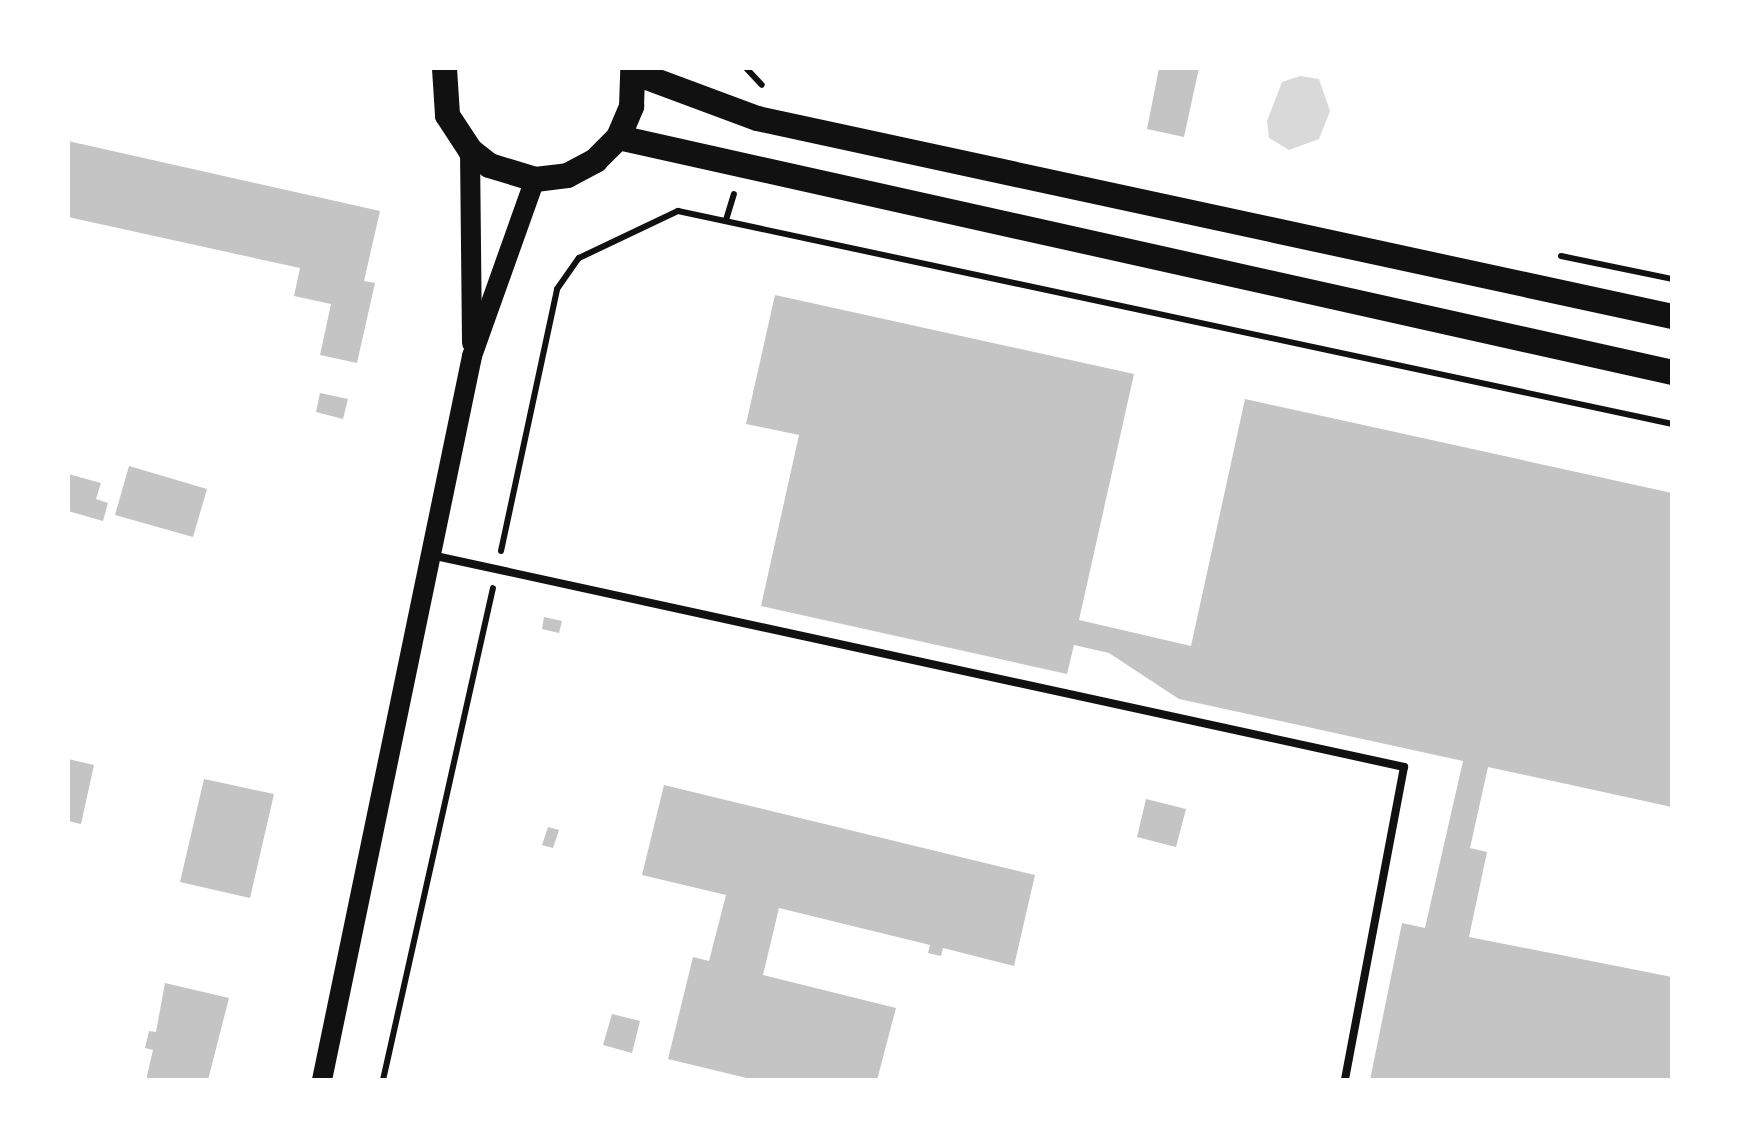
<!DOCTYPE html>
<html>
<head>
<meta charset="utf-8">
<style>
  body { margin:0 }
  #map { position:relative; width:1740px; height:1148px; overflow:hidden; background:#fff; font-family:Jost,sans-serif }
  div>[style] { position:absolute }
  .water>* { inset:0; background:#d9d9d9 }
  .building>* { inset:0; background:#c4c4c4 }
  .path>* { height:6px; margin:-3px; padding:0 3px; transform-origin:3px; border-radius:3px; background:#111 }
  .service>* { height:8px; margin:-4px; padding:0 4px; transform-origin:4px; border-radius:4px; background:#111 }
  .secondary>* { height:20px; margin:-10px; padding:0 10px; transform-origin:10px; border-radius:10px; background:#111 }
  .primary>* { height:25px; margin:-12.5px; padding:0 12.5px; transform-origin:12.5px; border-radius:12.5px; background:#111 }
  span { translate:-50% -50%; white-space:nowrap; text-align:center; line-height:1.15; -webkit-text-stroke:8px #fff; paint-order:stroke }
  .frame { position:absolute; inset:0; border:70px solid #fff; pointer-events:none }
</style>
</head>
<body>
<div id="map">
  <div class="water">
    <i style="clip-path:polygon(1300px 76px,1319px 79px,1330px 111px,1319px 139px,1289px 150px,1269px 138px,1267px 121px,1282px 82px)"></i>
  </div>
  <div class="building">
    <i style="clip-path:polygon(1159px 68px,1199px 68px,1184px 137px,1147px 129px)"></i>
    <i style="clip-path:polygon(68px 141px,380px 211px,364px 281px,375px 283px,357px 363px,320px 355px,331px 304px,294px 296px,300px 268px,68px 217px)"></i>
    <i style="clip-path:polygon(775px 295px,1134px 374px,1079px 620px,1191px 646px,1245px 399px,1672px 493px,1672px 807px,1488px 767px,1470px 848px,1487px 852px,1469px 937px,1672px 977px,1672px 1080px,1370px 1080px,1402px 923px,1425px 928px,1463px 761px,1179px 699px,1109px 653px,1074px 645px,1067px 674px,761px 606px,799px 435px,746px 424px)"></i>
    <i style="clip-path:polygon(320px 393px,348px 399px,343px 419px,316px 412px)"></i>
    <i style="clip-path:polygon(129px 466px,207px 489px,193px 537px,115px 515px)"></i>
    <i style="clip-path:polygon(68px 474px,101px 483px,96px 499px,108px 503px,103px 521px,68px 511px)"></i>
    <i style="clip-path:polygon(544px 617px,562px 621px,559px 633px,542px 629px)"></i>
    <i style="clip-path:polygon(68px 759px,94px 765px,81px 824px,68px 821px)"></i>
    <i style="clip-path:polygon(204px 779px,274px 794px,250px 898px,180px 882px)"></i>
    <i style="clip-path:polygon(664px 785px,1035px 875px,1014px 966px,943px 948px,941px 956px,928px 953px,930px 945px,779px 908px,763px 975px,896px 1008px,877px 1080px,755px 1080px,668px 1059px,693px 957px,709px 961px,726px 895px,642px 875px)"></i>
    <i style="clip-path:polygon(1146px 799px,1186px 809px,1176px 847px,1137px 837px)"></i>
    <i style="clip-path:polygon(548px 827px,559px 830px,553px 848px,542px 845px)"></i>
    <i style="clip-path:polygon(165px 983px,229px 998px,208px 1080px,146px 1080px,153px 1050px,145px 1048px,149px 1031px,156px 1032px)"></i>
    <i style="clip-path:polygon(612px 1014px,640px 1021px,632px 1053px,603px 1045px)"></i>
  </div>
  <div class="path">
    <i style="left:746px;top:68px;width:23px;rotate:47deg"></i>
    <i style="left:726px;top:220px;width:27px;rotate:-73deg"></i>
    <i style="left:1561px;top:256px;width:113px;rotate:11.7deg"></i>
    <i style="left:501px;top:551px;width:268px;rotate:-77.9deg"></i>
    <i style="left:557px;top:289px;width:38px;rotate:-55deg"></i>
    <i style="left:579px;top:258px;width:110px;rotate:-25.4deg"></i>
    <i style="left:678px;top:211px;width:1017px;rotate:12.09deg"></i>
    <i style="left:383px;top:1080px;width:504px;rotate:-77.4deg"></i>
  </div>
  <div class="service">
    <i style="left:431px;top:555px;width:996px;rotate:12.29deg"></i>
    <i style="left:1404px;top:767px;width:319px;rotate:100.7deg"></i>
  </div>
  <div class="secondary">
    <i style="left:470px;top:150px;width:193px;rotate:89.4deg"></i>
    <i style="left:322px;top:1080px;width:739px;rotate:-78.29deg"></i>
    <i style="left:472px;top:356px;width:188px;rotate:-70.4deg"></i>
  </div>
  <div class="primary">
    <i style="left:444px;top:68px;width:47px;rotate:86.3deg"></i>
    <i style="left:447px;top:115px;width:42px;rotate:56.7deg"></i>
    <i style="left:470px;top:150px;width:24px;rotate:38deg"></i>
    <i style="left:489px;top:165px;width:48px;rotate:16.9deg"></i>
    <i style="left:535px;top:179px;width:32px;rotate:-7deg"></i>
    <i style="left:567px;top:175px;width:32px;rotate:-28deg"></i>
    <i style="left:595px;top:160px;width:33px;rotate:-45deg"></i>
    <i style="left:618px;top:137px;width:34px;rotate:-67deg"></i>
    <i style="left:631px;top:106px;width:38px;rotate:-88deg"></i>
    <i style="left:633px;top:72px;width:132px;rotate:20.4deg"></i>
    <i style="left:757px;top:118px;width:936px;rotate:12.21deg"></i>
    <i style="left:618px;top:137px;width:1080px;rotate:12.57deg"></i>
  </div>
  <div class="frame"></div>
</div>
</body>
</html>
